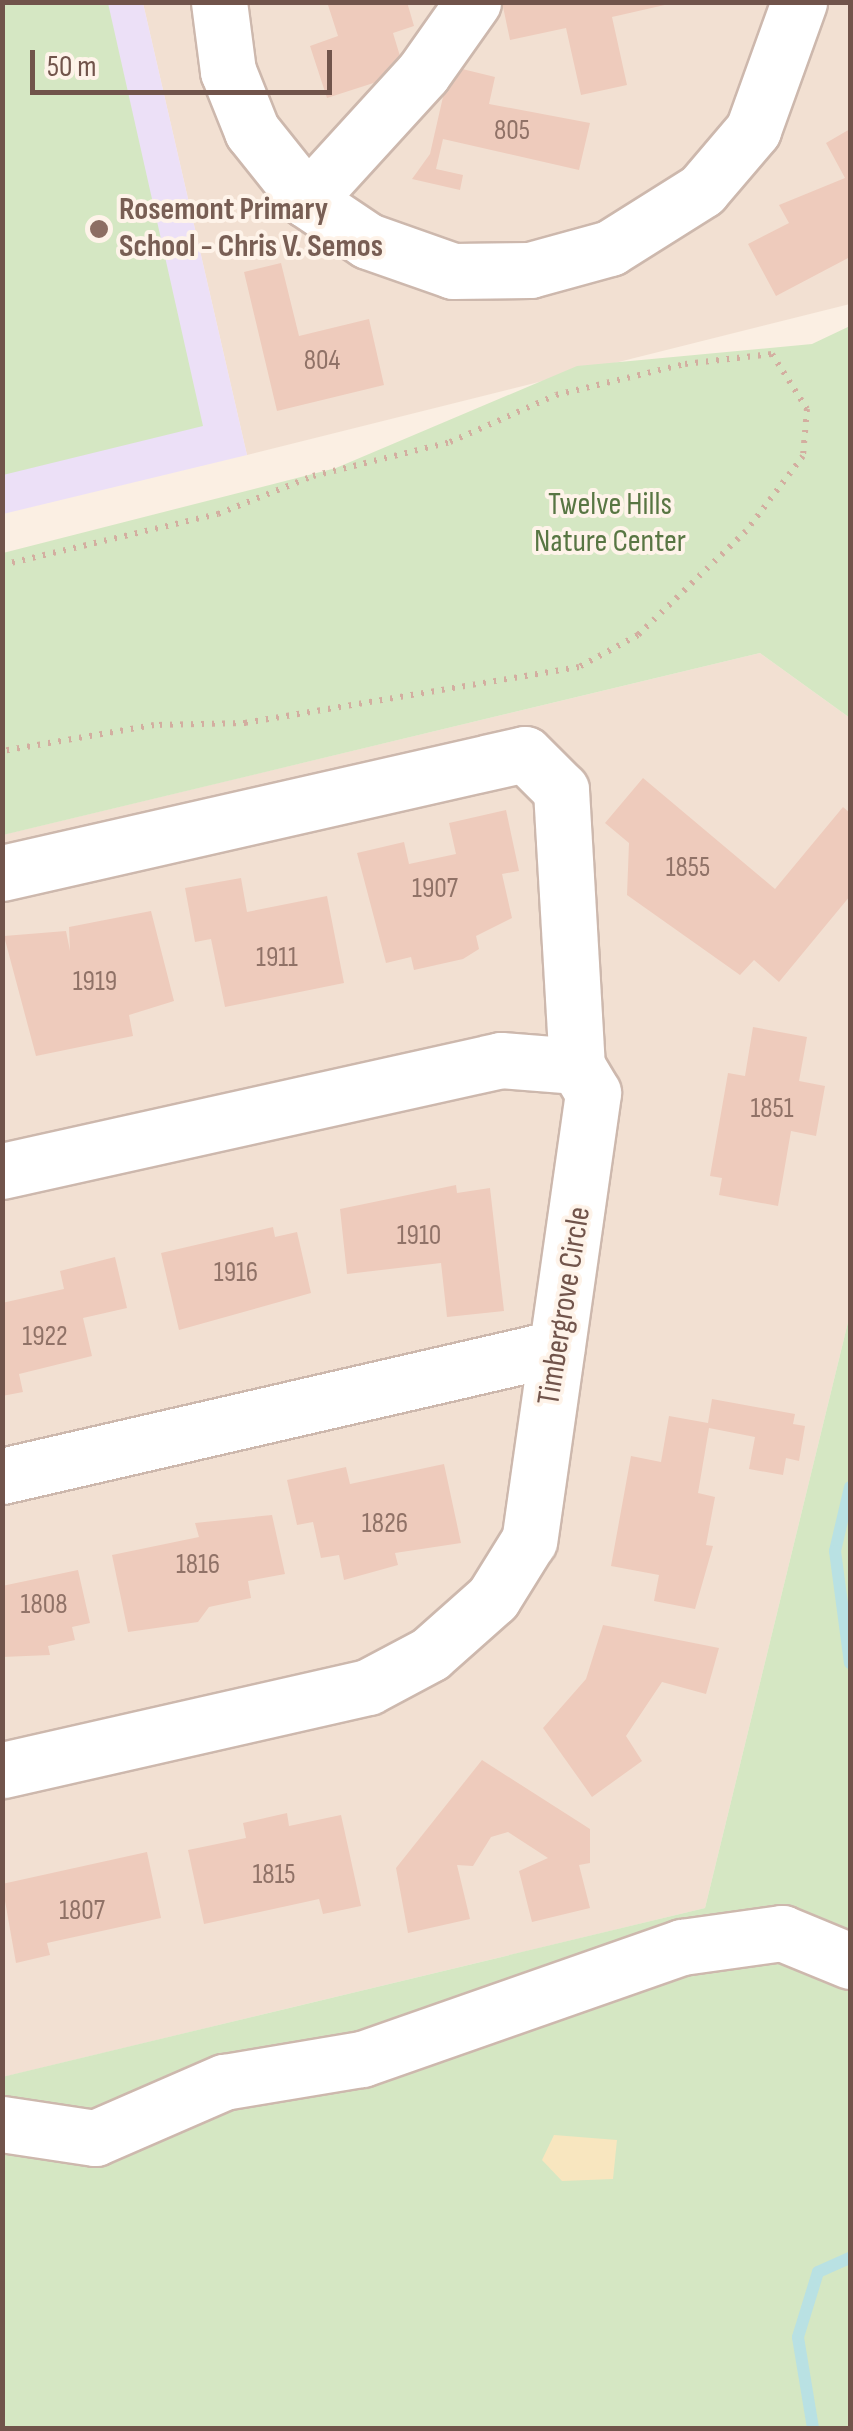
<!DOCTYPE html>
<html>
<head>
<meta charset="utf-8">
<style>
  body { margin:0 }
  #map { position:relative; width:853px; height:2431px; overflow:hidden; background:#fbefe3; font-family:"Sofia Sans Condensed",sans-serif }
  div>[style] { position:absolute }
  .residential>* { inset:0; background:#f2e0d2 }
  .education>* { inset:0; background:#ece0f7 }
  .green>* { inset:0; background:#d5e7c3 }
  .sand>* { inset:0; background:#f8e6bf }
  .stream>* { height:12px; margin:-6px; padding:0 6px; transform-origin:6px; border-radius:6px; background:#b9e1e3 }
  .building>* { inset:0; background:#eecbbc }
  .path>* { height:6px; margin-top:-3px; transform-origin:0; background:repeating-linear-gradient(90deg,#d3aea0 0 2.5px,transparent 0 10.5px) }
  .roads { filter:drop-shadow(2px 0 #cdb8ad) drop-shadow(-2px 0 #cdb8ad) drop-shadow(0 2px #cdb8ad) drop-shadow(0 -2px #cdb8ad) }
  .minor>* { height:55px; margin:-27.5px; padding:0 27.5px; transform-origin:27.5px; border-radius:27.5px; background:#fff }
  .dots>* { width:28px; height:28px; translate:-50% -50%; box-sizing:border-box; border:5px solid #fef3e9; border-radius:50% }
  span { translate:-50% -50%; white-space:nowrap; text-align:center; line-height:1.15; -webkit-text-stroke:8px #fef3e9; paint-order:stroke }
  .number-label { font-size:28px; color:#907267 }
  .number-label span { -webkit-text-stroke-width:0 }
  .education-label { font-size:32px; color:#785e54; font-weight:700 }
  .left { translate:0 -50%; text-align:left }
  .park-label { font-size:32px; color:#587643 }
  .street-label { font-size:32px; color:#71544b }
  .frame { position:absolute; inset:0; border:5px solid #71544b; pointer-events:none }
  .scale { position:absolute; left:30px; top:50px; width:302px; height:45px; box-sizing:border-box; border:5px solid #71544b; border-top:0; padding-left:12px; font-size:30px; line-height:35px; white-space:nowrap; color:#71544b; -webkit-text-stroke:8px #fef3e9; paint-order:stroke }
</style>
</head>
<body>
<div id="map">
  <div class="residential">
    <i style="clip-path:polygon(143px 3px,850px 3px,850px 304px,247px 455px)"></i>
    <i style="clip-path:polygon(760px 653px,850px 718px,850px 1314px,705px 1908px,3px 2077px,2px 835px)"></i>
  </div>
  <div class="education">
    <i style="clip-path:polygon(2px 3px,143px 3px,247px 455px,3px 514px)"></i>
  </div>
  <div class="green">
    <i style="clip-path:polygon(2px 3px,108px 3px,203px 426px,3px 475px)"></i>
    <i style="clip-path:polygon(850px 326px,850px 718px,760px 653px,3px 835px,3px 553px,336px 468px,577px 366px,812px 344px)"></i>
    <i style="clip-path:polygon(850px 1314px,850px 2428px,3px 2428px,2px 2077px,705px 1908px)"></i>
  </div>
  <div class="sand">
    <i style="clip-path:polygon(554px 2135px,617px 2140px,613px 2179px,562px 2181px,542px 2160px)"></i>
  </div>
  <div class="stream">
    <i style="left:850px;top:1487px;width:66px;rotate:103.2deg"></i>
    <i style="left:835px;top:1551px;width:113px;rotate:82.4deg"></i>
    <i style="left:813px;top:2428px;width:92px;rotate:-99.4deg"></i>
    <i style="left:798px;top:2337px;width:68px;rotate:-72.9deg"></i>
    <i style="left:818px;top:2272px;width:35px;rotate:-24deg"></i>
  </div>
  <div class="building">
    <i style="clip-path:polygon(327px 2px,407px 2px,414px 26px,393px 33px,403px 66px,392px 77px,327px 98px,310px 46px,338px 36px)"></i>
    <i style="clip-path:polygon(502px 2px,669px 2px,669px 4px,612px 17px,627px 85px,581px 95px,566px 28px,510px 40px)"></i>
    <i style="clip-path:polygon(450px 66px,495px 77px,489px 104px,590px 123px,579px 170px,443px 139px,436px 169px,463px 175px,460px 190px,412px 179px,430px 154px)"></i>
    <i style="clip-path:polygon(850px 129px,850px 257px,776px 296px,748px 244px,789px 223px,779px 205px,845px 178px,826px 143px)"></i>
    <i style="clip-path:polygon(281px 263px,299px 336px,369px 319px,384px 385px,277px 411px,244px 272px)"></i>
    <i style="clip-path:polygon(643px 778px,775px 889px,843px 807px,850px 813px,850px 896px,779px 982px,754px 960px,740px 975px,627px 895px,629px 843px,605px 823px)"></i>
    <i style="clip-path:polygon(506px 810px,519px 871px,502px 874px,512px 918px,476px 936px,479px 949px,463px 959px,414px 970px,411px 957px,386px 963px,357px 853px,404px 842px,409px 864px,456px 854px,449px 823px)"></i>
    <i style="clip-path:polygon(241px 878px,247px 912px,327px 896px,344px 983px,225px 1007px,211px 939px,195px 942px,185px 888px)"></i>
    <i style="clip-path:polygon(151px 911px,174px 1001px,129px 1015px,133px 1036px,36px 1056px,4px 936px,66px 931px,70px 951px,69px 927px)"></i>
    <i style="clip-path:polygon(753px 1027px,807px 1037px,799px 1081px,825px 1086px,816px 1136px,791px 1131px,778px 1206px,719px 1195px,722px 1178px,710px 1176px,728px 1073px,745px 1076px)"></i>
    <i style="clip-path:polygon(456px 1185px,457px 1193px,490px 1188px,504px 1311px,447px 1317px,441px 1263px,347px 1274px,340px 1209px)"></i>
    <i style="clip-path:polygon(273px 1227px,275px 1237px,297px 1232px,311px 1293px,179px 1330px,161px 1253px)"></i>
    <i style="clip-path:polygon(115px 1257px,127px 1308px,83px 1318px,92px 1356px,19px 1374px,23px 1392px,2px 1396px,2px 1303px,64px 1289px,60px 1271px)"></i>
    <i style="clip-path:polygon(712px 1399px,795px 1414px,793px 1424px,805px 1426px,799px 1461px,786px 1458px,783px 1475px,749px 1469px,755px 1437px,709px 1428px,698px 1493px,715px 1497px,706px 1545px,713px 1546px,695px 1609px,654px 1601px,659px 1575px,611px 1566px,631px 1456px,661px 1462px,669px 1416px,708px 1423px)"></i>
    <i style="clip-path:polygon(444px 1464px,461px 1543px,395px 1553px,398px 1565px,344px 1580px,339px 1555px,321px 1558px,313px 1522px,297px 1525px,287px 1480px,346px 1467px,350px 1484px)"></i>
    <i style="clip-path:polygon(272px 1515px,285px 1574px,248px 1581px,251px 1598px,209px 1607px,198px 1622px,128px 1632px,112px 1555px,199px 1537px,195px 1523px)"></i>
    <i style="clip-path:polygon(78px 1570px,90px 1623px,72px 1627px,75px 1640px,48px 1646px,50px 1655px,2px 1657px,2px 1586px)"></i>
    <i style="clip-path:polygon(603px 1625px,719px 1648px,706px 1694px,662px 1682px,626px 1736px,642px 1761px,592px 1797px,543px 1728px,586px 1679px)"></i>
    <i style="clip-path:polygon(482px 1760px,590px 1829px,590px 1863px,579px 1865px,590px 1908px,532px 1922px,519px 1871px,548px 1858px,508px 1832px,491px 1837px,473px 1866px,457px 1865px,470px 1919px,408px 1933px,396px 1868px)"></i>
    <i style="clip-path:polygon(287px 1813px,289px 1826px,341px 1815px,361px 1906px,323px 1914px,319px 1899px,204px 1924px,188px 1850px,246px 1838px,243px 1823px)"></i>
    <i style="clip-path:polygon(147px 1852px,161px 1918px,47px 1943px,50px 1955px,16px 1963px,2px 1884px)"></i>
  </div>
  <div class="path">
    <i style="left:2px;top:565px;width:222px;rotate:-13.3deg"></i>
    <i style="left:218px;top:514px;width:102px;rotate:-21.8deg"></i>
    <i style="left:313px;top:476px;width:141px;rotate:-13.9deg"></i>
    <i style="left:450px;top:442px;width:116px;rotate:-23.9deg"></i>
    <i style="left:556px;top:395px;width:133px;rotate:-13.5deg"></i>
    <i style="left:685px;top:364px;width:88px;rotate:-6.6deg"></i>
    <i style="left:772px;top:354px;width:65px;rotate:57.5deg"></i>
    <i style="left:807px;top:409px;width:47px;rotate:94.9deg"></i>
    <i style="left:803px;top:456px;width:94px;rotate:127.2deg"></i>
    <i style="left:746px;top:531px;width:150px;rotate:136.1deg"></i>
    <i style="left:638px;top:635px;width:67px;rotate:151.5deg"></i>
    <i style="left:579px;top:667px;width:338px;rotate:170.5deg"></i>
    <i style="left:246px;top:723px;width:92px;rotate:178.8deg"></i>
    <i style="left:154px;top:725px;width:154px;rotate:170.3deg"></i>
  </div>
  <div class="roads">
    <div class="minor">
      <i style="left:219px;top:2px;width:70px;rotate:82.6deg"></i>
      <i style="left:228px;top:71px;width:65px;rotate:68.2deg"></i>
      <i style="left:252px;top:131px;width:88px;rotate:51.4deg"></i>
      <i style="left:307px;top:200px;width:73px;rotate:33.9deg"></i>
      <i style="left:368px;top:241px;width:90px;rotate:19.4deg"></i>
      <i style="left:453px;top:271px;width:77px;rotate:-0.7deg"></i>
      <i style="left:530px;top:270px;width:83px;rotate:-15.4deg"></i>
      <i style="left:610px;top:248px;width:109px;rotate:-32.2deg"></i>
      <i style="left:702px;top:190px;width:79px;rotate:-49.6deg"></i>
      <i style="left:753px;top:130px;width:136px;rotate:-70.2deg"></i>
      <i style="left:307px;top:200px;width:172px;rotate:-47.6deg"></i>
      <i style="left:423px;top:73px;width:87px;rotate:-54.8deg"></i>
      <i style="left:2px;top:873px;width:536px;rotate:-12.82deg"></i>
      <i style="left:525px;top:754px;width:51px;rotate:45deg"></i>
      <i style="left:561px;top:790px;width:276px;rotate:86.7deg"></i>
      <i style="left:2px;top:1171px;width:511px;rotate:-12.54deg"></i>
      <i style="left:501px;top:1060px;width:76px;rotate:4.5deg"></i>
      <i style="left:577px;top:1066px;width:31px;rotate:59deg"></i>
      <i style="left:593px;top:1093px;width:452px;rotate:98.1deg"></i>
      <i style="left:529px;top:1540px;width:68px;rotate:121.8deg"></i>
      <i style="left:493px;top:1598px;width:84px;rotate:138.4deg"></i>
      <i style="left:430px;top:1654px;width:70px;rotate:152deg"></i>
      <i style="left:368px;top:1687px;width:375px;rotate:167.2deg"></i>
      <i style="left:2px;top:1476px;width:569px;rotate:-13.01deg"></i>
      <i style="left:2px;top:2124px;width:94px;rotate:8.6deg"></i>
      <i style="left:95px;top:2138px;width:141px;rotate:-23.5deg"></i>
      <i style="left:224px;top:2082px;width:140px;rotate:-9.5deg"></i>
      <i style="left:362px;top:2059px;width:339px;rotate:-19.3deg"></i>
      <i style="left:682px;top:1947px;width:101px;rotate:-8deg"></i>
      <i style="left:782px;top:1933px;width:74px;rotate:22.4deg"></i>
    </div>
  </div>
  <div class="dots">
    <i style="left:99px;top:229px;background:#8d6e63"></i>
  </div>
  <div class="number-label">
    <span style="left:512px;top:131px">805</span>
    <span style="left:322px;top:361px">804</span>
    <span style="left:688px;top:868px">1855</span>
    <span style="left:435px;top:889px">1907</span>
    <span style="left:277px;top:958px">1911</span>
    <span style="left:95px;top:982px">1919</span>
    <span style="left:772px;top:1109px">1851</span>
    <span style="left:419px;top:1236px">1910</span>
    <span style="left:236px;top:1273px">1916</span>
    <span style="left:45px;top:1337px">1922</span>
    <span style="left:385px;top:1524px">1826</span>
    <span style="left:198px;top:1565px">1816</span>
    <span style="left:44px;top:1605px">1808</span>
    <span style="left:274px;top:1875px">1815</span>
    <span style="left:82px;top:1911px">1807</span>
  </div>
  <div class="education-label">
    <span class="left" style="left:119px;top:229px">Rosemont Primary<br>School - Chris V. Semos</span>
  </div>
  <div class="park-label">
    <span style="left:610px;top:524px">Twelve Hills<br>Nature Center</span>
  </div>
  <div class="street-label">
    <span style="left:565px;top:1306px;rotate:-81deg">Timbergrove Circle</span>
  </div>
  <div class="frame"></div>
  <div class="scale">50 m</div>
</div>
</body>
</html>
